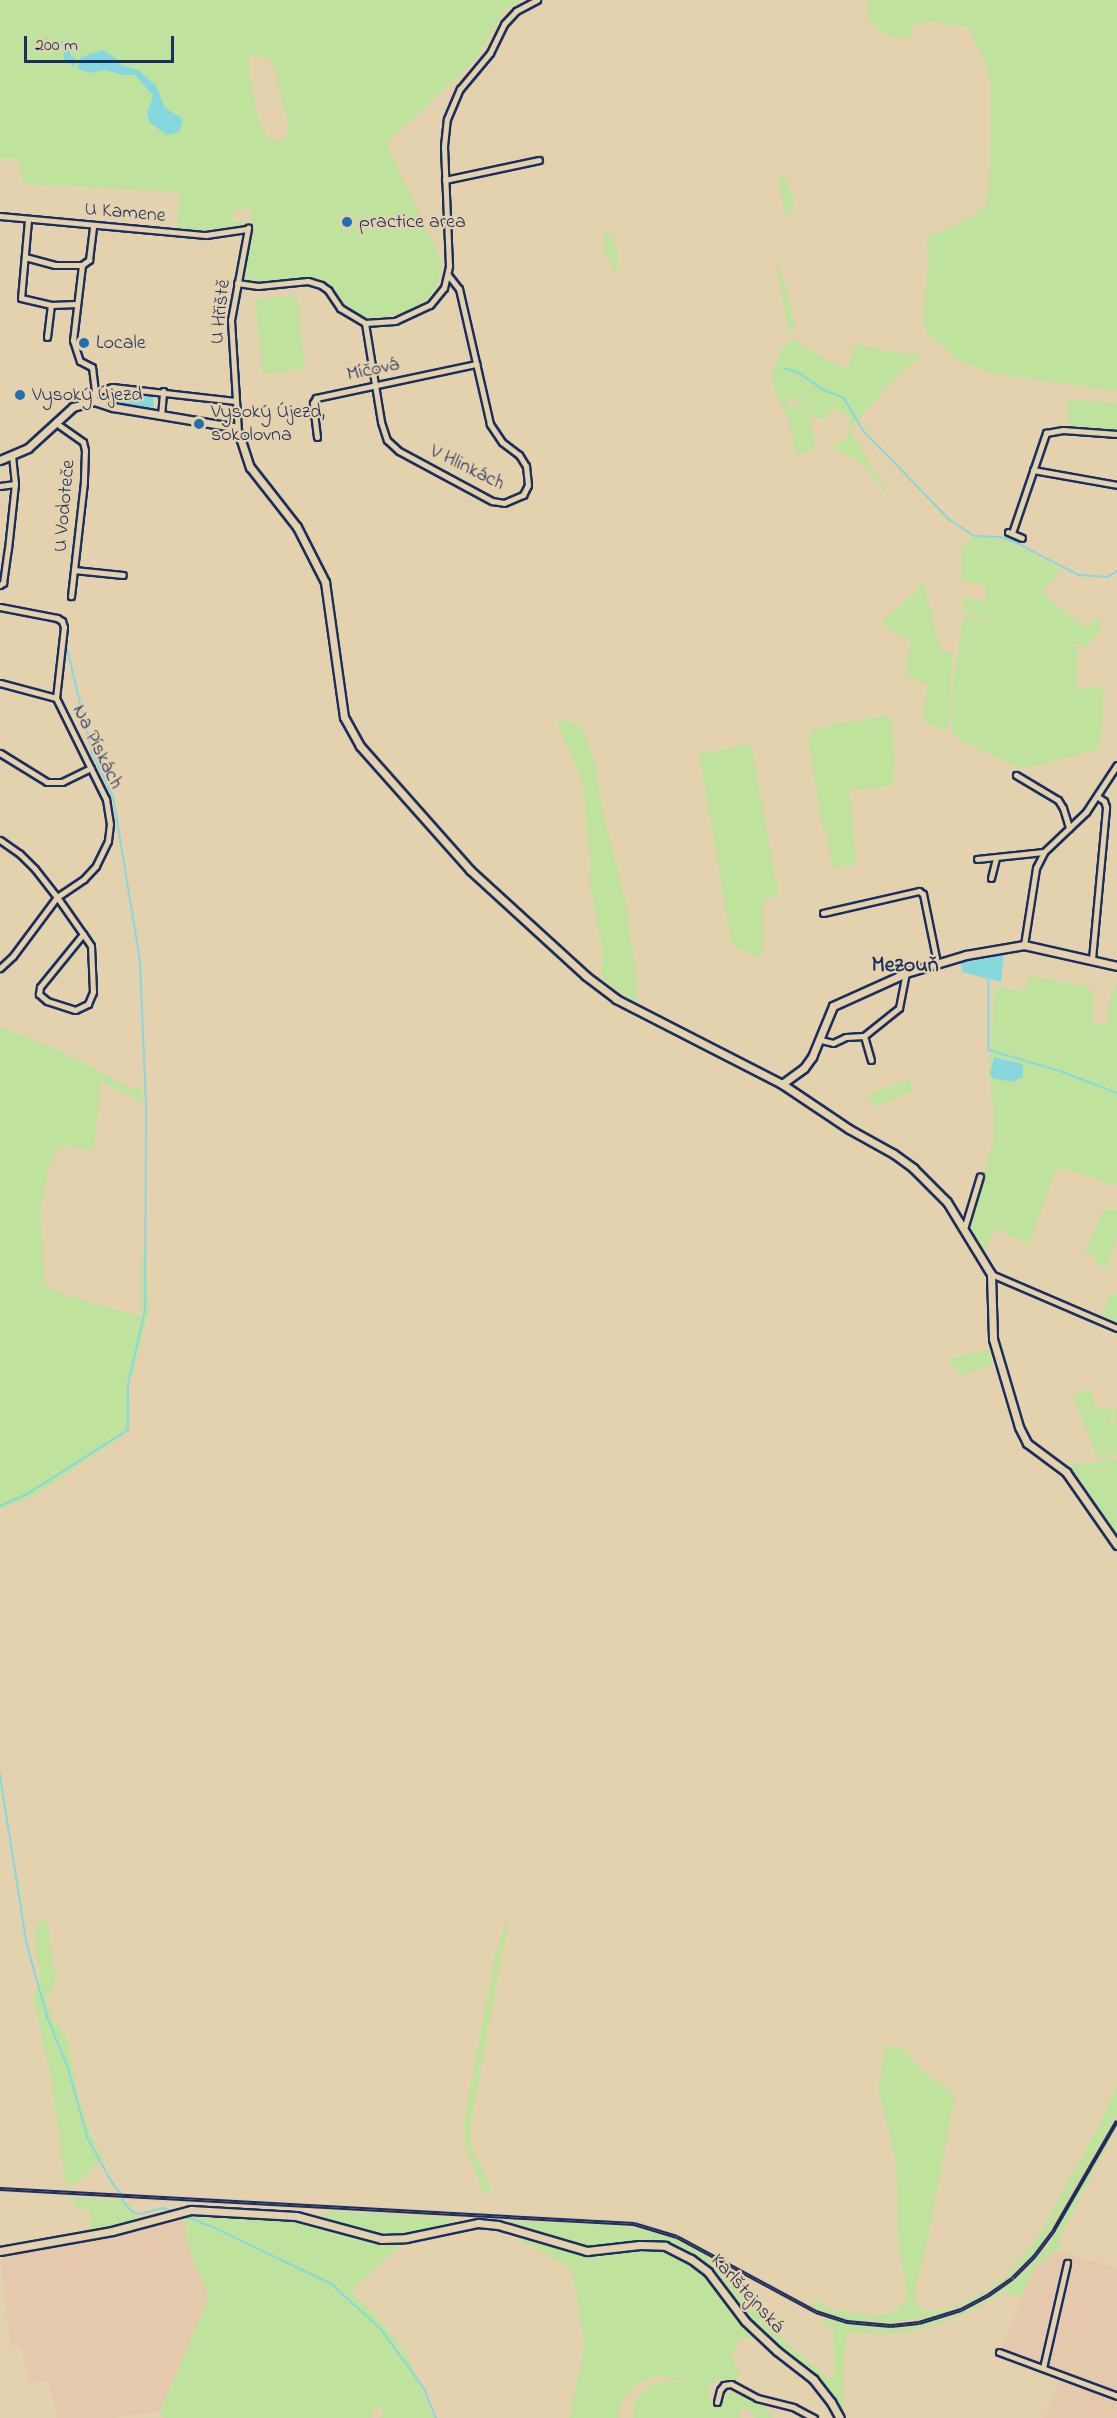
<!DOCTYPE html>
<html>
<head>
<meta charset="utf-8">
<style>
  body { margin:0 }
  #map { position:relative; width:1117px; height:2418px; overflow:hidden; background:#e4d2af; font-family:"Indie Flower",sans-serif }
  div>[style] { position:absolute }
  .built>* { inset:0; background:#e4c9ad }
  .green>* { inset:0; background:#bfe39d }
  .water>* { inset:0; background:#87d8de }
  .stream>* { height:1.5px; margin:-0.75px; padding:0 0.75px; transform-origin:0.75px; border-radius:0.75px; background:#87d8de }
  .roads { filter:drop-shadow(2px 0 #1b2f5e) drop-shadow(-2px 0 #1b2f5e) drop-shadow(0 2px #1b2f5e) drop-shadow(0 -2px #1b2f5e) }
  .minor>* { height:5px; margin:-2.5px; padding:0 2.5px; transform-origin:2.5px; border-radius:2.5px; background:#e4d2af }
  .tertiary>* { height:7px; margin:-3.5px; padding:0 3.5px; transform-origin:3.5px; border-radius:3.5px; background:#e4d2af }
  .rail>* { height:4px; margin-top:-2px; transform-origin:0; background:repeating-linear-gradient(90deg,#e4d2af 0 4.5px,#1b2f5e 0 9px); box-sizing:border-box; border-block:2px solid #1b2f5e }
  .dots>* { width:16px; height:16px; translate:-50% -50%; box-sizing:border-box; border:3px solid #e4d2af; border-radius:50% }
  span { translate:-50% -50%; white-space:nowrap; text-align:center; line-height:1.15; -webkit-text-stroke:4.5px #e4d2af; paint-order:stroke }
  .street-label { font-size:20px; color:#1b2f5e }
  .poi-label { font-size:20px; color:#1b2f5e }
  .left { translate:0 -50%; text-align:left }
  .quarter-label { font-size:22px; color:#1b2f5e; font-weight:700 }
  .scale { position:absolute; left:24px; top:36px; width:150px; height:27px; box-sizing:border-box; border:3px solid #1b2f5e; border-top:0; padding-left:8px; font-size:18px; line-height:21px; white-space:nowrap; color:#1b2f5e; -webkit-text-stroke:4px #e4d2af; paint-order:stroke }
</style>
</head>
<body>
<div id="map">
  <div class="built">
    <i style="clip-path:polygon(1117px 2115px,1117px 2127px,1057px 2231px,1025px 2271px,991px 2298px,962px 2313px,920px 2326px,891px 2329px,846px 2325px,815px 2315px,676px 2240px,634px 2227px,0 2192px,0 2186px,635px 2221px,678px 2234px,817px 2309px,839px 2316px,891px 2323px,919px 2320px,960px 2307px,987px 2293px,1021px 2266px,1051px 2228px)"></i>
    <i style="clip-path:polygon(177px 2217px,184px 2220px,190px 2252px,209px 2298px,160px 2411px,111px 2418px,57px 2418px,49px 2383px,45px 2381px,29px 2383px,22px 2349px,10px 2345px,0 2255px,138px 2231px)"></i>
    <i style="clip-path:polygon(1055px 2250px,1117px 2268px,1117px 2396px,999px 2352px,1034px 2268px)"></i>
    <i style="clip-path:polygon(1060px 2378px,1117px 2399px,1117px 2418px,1045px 2418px)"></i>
  </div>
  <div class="green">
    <i style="clip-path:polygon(evenodd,0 0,522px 0,505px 9px,475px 60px,386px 144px,440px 257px,441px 269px,435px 291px,427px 300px,406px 311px,383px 318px,360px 316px,342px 301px,327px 282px,317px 278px,263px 282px,251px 281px,244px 278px,255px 224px,251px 221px,251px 209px,233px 210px,232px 221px,244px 221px,246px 225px,206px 230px,177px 228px,180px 192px,23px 184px,19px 159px,0 159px,0 0,250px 54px,270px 59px,272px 67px,277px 68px,277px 81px,288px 124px,288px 133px,280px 142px,266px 138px,265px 129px,261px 130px,249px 76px,250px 54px)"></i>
    <i style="clip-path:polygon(867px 0,1117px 0,1117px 391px,992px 373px,953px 358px,947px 349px,928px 335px,923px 320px,928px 267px,927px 239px,930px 234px,943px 232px,972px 217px,986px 206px,990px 182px,991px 83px,985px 61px,969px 28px,935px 21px,916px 23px,912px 26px,912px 35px,908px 38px,896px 38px,882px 32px,870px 21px)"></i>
    <i style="clip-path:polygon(781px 171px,792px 193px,793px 209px,786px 216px,778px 181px)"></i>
    <i style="clip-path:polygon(603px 231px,608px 232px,615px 244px,618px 257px,616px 275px,604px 249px)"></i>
    <i style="clip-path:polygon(775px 256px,788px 294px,795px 328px,789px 333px)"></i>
    <i style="clip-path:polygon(297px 295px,305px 369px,263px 374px,255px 300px)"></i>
    <i style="clip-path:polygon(792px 339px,841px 368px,848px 367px,856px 344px,901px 354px,923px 354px,891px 382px,850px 430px,894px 505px,867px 469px,854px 458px,832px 448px,847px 438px,851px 418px,833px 408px,823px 420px,812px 416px,791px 398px,787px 399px,787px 409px,793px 406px,798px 407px,809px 415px,816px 449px,796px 455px,788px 419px,774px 389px,772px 372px,781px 349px)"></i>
    <i style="clip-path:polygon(1087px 400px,1117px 404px,1117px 430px,1070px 428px,1066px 401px)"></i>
    <i style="clip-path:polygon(982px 537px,1011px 542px,1062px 570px,1041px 592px,1085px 627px,1097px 617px,1102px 629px,1086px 647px,1064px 641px,1078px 648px,1076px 689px,1104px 686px,1102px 731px,1097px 750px,1022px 769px,960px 740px,953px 734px,949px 714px,963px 616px,1010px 626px,963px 612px,963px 597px,984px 601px,986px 599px,985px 585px,962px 581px,961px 548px,971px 539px)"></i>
    <i style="clip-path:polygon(924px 583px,940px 650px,953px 654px,947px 732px,922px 719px,928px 685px,905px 675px,911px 641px,885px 627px,883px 621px)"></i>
    <i style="clip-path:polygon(890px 715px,895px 758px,893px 783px,892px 786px,849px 790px,857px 864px,833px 868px,825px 829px,823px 829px,808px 739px,813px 730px,825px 726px)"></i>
    <i style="clip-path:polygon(556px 720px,581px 725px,595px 763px,600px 798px,626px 905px,637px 979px,637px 1006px,601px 977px,603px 952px,589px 879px,591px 869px,583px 783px)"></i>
    <i style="clip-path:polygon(751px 744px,778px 891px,778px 897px,762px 899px,763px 953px,758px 957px,732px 945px,699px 754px)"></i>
    <i style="clip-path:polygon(evenodd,1029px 976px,1089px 987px,1094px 997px,1091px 1021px,1107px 1026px,1111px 996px,1117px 983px,1117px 1186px,1071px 1170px,1057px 1168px,1029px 1244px,995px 1228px,986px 1250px,980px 1251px,968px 1230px,992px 1144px,995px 1144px,993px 1142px,994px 1116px,989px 1074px,995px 986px,1024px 991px,1029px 976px,994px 1057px,1013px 1061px,1023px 1066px,1023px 1077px,1012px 1082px,992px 1078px,994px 1057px)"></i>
    <i style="clip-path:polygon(0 1027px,65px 1053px,130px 1088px,142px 1087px,142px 1106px,138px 1101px,101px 1081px,94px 1147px,90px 1150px,60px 1145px,49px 1165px,40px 1210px,45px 1284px,50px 1289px,83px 1300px,140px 1316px,142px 1310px,142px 1254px,146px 1252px,149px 1311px,135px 1366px,137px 1373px,131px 1375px,129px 1382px,130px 1422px,125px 1434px,34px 1496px,0 1510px)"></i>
    <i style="clip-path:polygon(910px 1078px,913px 1091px,873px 1107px,868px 1095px)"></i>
    <i style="clip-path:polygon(1104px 1209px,1117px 1209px,1117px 1234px,1107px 1269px,1096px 1264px,1095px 1255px,1084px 1253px)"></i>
    <i style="clip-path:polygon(1112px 1292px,1117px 1294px,1117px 1323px,1101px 1314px)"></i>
    <i style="clip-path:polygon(988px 1349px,993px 1365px,961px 1375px,948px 1361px,948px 1359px)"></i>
    <i style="clip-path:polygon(1090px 1387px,1096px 1410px,1111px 1406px,1113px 1417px,1110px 1419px,1111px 1424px,1115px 1424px,1113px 1411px,1117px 1408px,1117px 1455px,1109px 1456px,1101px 1429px,1108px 1458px,1100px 1458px,1096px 1454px,1072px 1393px,1077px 1394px)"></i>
    <i style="clip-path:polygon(1117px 1460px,1117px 1536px,1067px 1464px)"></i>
    <i style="clip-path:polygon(510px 1913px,470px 2129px,471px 2146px,492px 2190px,480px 2194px,481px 2188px,466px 2148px,463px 2126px,495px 1955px)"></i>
    <i style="clip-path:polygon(43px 1919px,48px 1925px,52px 1964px,57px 1973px,52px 1993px,44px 1993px,54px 2024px,58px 2024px,63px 2034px,66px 2033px,78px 2096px,91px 2135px,103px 2159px,73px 2186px,65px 2181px,52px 2083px,33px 1996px,39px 1987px,41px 1975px,36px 1955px,35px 1932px,39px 1922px)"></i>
    <i style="clip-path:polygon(886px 2046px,895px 2046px,905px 2050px,921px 2069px,955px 2096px,926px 2246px,915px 2288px,916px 2303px,922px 2312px,947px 2310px,986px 2291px,1005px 2276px,1036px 2240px,1100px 2124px,1117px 2085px,1117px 2115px,1051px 2228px,1032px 2255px,998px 2285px,973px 2301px,935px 2316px,891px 2323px,847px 2319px,817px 2309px,803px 2302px,813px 2305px,822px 2296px,821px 2304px,833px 2310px,879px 2316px,897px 2311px,906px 2298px,906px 2284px,898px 2240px,896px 2159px,878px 2089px)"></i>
    <i style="clip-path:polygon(1117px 2127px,1058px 2241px,1062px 2251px,1055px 2250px,1034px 2268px,1023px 2294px,1011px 2296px,1003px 2291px,990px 2301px,956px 2318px,918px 2330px,890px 2334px,848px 2332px,843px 2362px,843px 2417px,834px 2400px,815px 2377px,763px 2334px,710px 2270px,679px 2248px,653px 2241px,588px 2248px,491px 2220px,618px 2225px,649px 2231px,676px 2239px,748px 2279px,733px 2275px,733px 2280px,784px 2340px,829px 2379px,835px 2373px,833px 2329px,821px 2321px,827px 2319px,876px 2329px,905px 2328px,950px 2318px,991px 2298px,1025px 2271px,1047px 2246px)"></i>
    <i style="clip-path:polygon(72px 2197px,121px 2200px,135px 2212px,136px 2221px,87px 2231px,91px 2225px,90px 2210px,77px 2210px)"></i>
    <i style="clip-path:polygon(327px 2211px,455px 2218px,449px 2223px,405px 2235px,392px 2235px,371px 2234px,326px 2219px,321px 2215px)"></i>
    <i style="clip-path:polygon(200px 2214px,211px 2219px,214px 2214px,295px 2218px,375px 2243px,400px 2242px,398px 2248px,350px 2291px,373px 2312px,406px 2353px,434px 2418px,382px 2418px,383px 2407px,375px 2409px,370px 2418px,164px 2418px,160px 2411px,209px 2298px,190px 2252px,184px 2220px)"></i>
    <i style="clip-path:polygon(502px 2230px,587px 2255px,641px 2248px,664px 2249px,689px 2262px,705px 2275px,758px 2339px,739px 2339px,732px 2355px,739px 2374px,737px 2380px,719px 2380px,710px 2386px,708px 2398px,711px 2402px,720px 2402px,725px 2393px,734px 2393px,764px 2405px,773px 2418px,755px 2418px,748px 2410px,744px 2409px,739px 2411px,739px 2418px,633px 2418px,635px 2399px,652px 2384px,672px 2381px,688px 2384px,666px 2377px,653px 2377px,640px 2382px,627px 2394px,619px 2409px,618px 2418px,569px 2418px,585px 2347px,572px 2271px,564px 2264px)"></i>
  </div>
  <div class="water">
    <i style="clip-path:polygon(67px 40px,71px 44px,70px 54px,76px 60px,74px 67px,64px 60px,64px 42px)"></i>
    <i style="clip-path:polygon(103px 50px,114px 57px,121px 65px,138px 70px,156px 85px,164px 107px,183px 119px,179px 132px,167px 135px,150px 123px,147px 114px,153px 96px,135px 75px,123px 75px,105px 70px,90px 73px,78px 69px,78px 62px,81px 57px)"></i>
    <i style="clip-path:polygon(114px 392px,153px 396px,154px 408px,152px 410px,113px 404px)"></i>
    <i style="clip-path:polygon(1004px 955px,1001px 982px,962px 972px,961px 963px)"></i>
    <i style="clip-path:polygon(994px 1057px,1019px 1063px,1023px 1066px,1023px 1077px,1012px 1082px,992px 1078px,990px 1073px)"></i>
  </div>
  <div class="stream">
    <i style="left:45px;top:39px;width:14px;rotate:34deg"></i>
    <i style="left:57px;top:47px;width:7px;rotate:-45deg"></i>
    <i style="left:62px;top:42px;width:4px;rotate:14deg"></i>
    <i style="left:783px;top:368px;width:16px;rotate:15deg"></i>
    <i style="left:798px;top:372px;width:29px;rotate:35deg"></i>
    <i style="left:822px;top:389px;width:24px;rotate:22deg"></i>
    <i style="left:844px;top:398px;width:37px;rotate:59deg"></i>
    <i style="left:863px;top:430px;width:124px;rotate:46deg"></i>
    <i style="left:949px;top:519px;width:30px;rotate:34deg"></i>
    <i style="left:974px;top:536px;width:26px;rotate:2deg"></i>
    <i style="left:1000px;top:537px;width:14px;rotate:17deg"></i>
    <i style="left:1013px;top:541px;width:74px;rotate:27.3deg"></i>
    <i style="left:1079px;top:575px;width:29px;rotate:4deg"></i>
    <i style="left:1108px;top:577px;width:11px;rotate:-34deg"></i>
    <i style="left:989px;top:979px;width:71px;rotate:90deg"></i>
    <i style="left:989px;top:1050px;width:74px;rotate:16.5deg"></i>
    <i style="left:1060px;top:1071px;width:61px;rotate:21.1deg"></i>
    <i style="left:0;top:1506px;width:32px;rotate:-24deg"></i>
    <i style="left:29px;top:1493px;width:117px;rotate:-32.5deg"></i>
    <i style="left:128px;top:1430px;width:46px;rotate:-90deg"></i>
    <i style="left:128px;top:1384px;width:75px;rotate:-76.9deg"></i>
    <i style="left:145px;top:1311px;width:206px;rotate:-89.7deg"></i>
    <i style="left:146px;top:1105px;width:144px;rotate:-92.4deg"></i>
    <i style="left:140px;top:961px;width:166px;rotate:-99.3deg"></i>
    <i style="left:113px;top:797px;width:49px;rotate:-115.5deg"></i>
    <i style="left:92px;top:753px;width:111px;rotate:-103.5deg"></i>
    <i style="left:0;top:1773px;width:173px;rotate:81deg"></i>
    <i style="left:27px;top:1944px;width:77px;rotate:74.2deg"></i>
    <i style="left:48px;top:2018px;width:53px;rotate:67.8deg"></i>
    <i style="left:68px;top:2067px;width:74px;rotate:74.3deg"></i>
    <i style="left:88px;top:2138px;width:50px;rotate:61.4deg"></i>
    <i style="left:112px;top:2182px;width:18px;rotate:52deg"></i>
    <i style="left:123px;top:2196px;width:5px;rotate:90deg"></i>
    <i style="left:123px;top:2201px;width:15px;rotate:48deg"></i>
    <i style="left:133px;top:2212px;width:7px;rotate:16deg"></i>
    <i style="left:140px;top:2214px;width:24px;rotate:-15deg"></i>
    <i style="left:163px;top:2208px;width:10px;rotate:17deg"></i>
    <i style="left:183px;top:2215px;width:32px;rotate:22deg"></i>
    <i style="left:213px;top:2227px;width:132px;rotate:25.6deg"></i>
    <i style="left:332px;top:2284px;width:67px;rotate:42.6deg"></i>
    <i style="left:381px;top:2329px;width:73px;rotate:53.9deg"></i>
    <i style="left:424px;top:2388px;width:32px;rotate:68deg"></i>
  </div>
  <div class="roads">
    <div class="minor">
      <i style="left:445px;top:180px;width:96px;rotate:-12deg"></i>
      <i style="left:0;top:216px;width:207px;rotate:5.3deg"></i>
      <i style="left:206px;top:235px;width:41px;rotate:-8.3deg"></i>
      <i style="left:28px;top:220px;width:78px;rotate:95.1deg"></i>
      <i style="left:21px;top:298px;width:31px;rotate:13deg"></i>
      <i style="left:51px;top:305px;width:26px;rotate:-2deg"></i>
      <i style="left:25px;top:257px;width:31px;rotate:15deg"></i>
      <i style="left:55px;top:265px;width:27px"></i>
      <i style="left:82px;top:265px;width:76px;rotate:96.8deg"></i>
      <i style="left:73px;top:340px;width:22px;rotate:72deg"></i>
      <i style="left:80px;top:361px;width:13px;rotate:27deg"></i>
      <i style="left:92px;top:367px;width:25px;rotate:83deg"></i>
      <i style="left:82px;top:265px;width:9px;rotate:-36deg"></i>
      <i style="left:89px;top:260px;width:35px;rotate:-83deg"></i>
      <i style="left:237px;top:283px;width:21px;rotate:8deg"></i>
      <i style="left:258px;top:286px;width:50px;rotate:-5.7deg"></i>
      <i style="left:308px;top:281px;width:14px;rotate:17deg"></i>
      <i style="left:321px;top:285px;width:9px;rotate:36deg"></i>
      <i style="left:328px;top:290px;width:22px;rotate:56deg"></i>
      <i style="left:340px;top:308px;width:29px;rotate:31deg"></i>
      <i style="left:365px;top:323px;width:30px;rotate:-4deg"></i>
      <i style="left:395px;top:321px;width:38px;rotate:-25deg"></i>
      <i style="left:430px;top:305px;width:22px;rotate:-51deg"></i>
      <i style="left:444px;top:288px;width:23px;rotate:-77deg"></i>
      <i style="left:449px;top:266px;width:120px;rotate:-92.4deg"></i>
      <i style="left:444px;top:146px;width:27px;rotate:-84deg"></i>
      <i style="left:447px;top:119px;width:33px;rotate:-67deg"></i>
      <i style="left:460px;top:89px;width:47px;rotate:-50.2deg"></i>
      <i style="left:490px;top:53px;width:32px;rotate:-64deg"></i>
      <i style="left:504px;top:24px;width:18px;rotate:-47deg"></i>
      <i style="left:516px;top:11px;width:24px;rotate:-28deg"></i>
      <i style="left:365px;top:323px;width:100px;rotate:80.8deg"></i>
      <i style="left:381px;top:422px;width:19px;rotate:72deg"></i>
      <i style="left:387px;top:440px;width:16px;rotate:43deg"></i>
      <i style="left:399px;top:451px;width:106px;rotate:28.3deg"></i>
      <i style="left:492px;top:501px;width:12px;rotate:9deg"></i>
      <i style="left:504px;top:503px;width:21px;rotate:-23deg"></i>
      <i style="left:523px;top:495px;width:11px;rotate:-63deg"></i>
      <i style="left:528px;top:485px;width:19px;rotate:-96deg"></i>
      <i style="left:526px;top:466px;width:13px;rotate:-122deg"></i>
      <i style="left:519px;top:455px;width:21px;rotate:-143deg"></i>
      <i style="left:502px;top:442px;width:22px;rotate:-124deg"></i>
      <i style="left:490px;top:424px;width:139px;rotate:-102.9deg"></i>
      <i style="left:459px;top:289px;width:18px;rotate:-128deg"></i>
      <i style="left:47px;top:337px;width:32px;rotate:-83deg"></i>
      <i style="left:94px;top:401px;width:9px;rotate:-84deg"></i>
      <i style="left:95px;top:392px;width:18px;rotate:-16deg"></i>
      <i style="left:112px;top:387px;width:124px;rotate:6.5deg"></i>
      <i style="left:161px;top:416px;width:25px;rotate:-85deg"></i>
      <i style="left:56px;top:423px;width:33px;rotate:35deg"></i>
      <i style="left:83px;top:442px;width:8px;rotate:76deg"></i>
      <i style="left:85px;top:450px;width:32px;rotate:92deg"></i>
      <i style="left:84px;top:482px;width:115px;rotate:96.5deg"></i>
      <i style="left:238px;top:432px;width:112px;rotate:-93.6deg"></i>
      <i style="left:231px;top:320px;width:94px;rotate:-79.5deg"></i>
      <i style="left:317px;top:437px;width:34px;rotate:-97deg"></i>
      <i style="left:313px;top:403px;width:6px;rotate:-59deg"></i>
      <i style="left:316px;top:398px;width:164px;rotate:-12deg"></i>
      <i style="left:1033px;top:470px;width:85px;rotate:10.1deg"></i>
      <i style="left:0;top:486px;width:15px;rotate:-8deg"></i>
      <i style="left:1008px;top:532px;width:15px;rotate:23deg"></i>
      <i style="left:1012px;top:533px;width:106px;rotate:-71.2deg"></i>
      <i style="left:1046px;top:433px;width:17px;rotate:-10deg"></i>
      <i style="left:1063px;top:430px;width:54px;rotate:4.2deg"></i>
      <i style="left:74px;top:570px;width:49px;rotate:5.8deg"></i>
      <i style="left:0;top:585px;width:4px;rotate:-34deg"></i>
      <i style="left:3px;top:583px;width:34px;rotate:-82deg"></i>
      <i style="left:8px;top:549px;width:65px;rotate:-83.9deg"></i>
      <i style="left:15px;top:484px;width:28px;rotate:-96deg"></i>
      <i style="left:0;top:607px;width:58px;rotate:10.9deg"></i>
      <i style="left:57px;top:618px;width:6px;rotate:31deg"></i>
      <i style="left:62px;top:621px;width:6px;rotate:72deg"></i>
      <i style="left:64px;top:627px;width:71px;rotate:96.4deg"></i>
      <i style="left:0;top:683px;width:58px;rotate:15deg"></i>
      <i style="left:56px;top:698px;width:113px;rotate:63.7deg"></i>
      <i style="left:106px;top:799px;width:25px;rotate:81deg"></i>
      <i style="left:110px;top:824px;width:17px;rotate:97deg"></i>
      <i style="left:108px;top:841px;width:28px;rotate:116deg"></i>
      <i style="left:96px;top:866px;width:18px;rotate:133deg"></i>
      <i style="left:84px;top:879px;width:32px;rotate:146deg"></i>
      <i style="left:57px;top:897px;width:74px;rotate:126.7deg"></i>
      <i style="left:13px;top:956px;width:18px;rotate:137deg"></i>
      <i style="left:0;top:753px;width:55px;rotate:31.7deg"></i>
      <i style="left:47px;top:782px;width:15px"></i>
      <i style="left:62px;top:782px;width:32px;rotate:-26deg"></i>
      <i style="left:1016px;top:775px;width:49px;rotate:30.8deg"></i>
      <i style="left:1058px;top:800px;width:9px;rotate:58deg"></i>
      <i style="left:1063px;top:808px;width:21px;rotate:73deg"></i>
      <i style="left:0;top:840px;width:24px;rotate:35deg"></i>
      <i style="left:20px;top:854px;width:21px;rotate:45deg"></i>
      <i style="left:35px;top:869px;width:36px;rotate:52deg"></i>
      <i style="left:57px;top:897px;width:45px;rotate:54.9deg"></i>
      <i style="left:83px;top:934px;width:14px;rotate:56deg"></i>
      <i style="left:91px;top:946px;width:46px;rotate:87.5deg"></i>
      <i style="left:93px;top:992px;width:13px;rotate:113deg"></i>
      <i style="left:88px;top:1004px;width:14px;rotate:155deg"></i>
      <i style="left:75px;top:1010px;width:29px;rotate:-162deg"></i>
      <i style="left:47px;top:1001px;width:11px;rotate:-139deg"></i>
      <i style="left:39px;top:994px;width:7px;rotate:-82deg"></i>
      <i style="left:40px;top:987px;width:68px;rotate:-50.9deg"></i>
      <i style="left:977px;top:859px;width:67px;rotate:-6deg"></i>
      <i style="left:991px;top:878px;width:21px;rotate:-76deg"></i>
      <i style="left:823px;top:913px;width:98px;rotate:-12.9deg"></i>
      <i style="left:919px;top:891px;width:5px;rotate:37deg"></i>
      <i style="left:923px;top:894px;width:70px;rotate:78.5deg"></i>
      <i style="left:1024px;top:945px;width:78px;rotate:-81.1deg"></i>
      <i style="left:1036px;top:868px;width:18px;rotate:-63deg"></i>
      <i style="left:1044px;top:852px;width:58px;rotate:-43.6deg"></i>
      <i style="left:1086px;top:812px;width:56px;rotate:-56.6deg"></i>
      <i style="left:1092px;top:959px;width:153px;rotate:-84.7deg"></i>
      <i style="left:1106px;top:807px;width:6px;rotate:-108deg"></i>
      <i style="left:1104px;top:801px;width:7px;rotate:-146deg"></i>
      <i style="left:864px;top:1036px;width:25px;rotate:74deg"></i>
      <i style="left:821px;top:1040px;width:12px;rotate:14deg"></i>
      <i style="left:833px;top:1043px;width:14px;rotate:-25deg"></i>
      <i style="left:846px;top:1037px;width:18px;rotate:-3deg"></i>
      <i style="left:864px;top:1036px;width:45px;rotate:-38.7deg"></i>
      <i style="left:899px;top:1008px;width:36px;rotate:-79deg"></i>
      <i style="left:964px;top:1229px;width:55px;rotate:-73.2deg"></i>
      <i style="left:991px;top:1274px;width:137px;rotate:23.2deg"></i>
      <i style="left:999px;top:2352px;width:126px;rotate:20.4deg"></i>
      <i style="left:1043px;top:2368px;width:108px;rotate:-77.1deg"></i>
      <i style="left:717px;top:2402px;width:12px;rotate:-76deg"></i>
      <i style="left:720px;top:2390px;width:6px;rotate:-51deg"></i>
      <i style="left:724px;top:2385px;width:7px;rotate:-8deg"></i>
      <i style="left:731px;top:2384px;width:30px;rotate:28deg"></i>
      <i style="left:757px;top:2398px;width:37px;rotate:14deg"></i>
      <i style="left:793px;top:2407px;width:24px;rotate:28deg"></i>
    </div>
    <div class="tertiary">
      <i style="left:0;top:460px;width:30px;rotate:-23deg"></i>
      <i style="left:28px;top:448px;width:61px;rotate:-42.3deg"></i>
      <i style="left:73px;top:407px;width:22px;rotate:-16deg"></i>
      <i style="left:94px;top:401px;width:20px;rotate:18deg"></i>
      <i style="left:113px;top:407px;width:122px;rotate:9.5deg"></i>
      <i style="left:233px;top:427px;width:9px;rotate:49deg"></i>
      <i style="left:239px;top:434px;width:35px;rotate:72deg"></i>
      <i style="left:250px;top:467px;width:76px;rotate:51.9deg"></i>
      <i style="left:297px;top:527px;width:62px;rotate:63deg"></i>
      <i style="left:325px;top:582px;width:136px;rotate:82deg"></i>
      <i style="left:344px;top:717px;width:33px;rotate:61deg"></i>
      <i style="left:360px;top:746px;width:166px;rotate:48.4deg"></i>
      <i style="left:470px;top:870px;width:157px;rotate:42.4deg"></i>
      <i style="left:586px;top:976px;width:38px;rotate:37deg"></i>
      <i style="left:616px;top:999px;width:186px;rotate:27.1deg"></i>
      <i style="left:782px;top:1084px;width:81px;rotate:33.9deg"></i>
      <i style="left:849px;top:1129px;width:51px;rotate:29.1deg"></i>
      <i style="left:894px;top:1154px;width:24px;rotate:36deg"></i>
      <i style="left:913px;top:1168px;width:48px;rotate:45deg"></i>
      <i style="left:947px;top:1202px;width:84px;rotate:58.6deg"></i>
      <i style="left:991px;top:1274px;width:65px;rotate:88.2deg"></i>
      <i style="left:993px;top:1339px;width:92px;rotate:73.5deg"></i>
      <i style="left:1019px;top:1427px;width:18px;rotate:63deg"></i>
      <i style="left:1027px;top:1443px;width:49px;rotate:36.6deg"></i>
      <i style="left:1066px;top:1472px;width:89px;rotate:55.1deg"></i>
      <i style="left:782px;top:1084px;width:27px;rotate:-36deg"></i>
      <i style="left:804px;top:1068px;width:14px;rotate:-54deg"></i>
      <i style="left:812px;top:1057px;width:55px;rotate:-67.6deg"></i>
      <i style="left:833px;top:1006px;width:80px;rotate:-24.3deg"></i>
      <i style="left:906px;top:973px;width:63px;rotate:-16.7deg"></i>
      <i style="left:966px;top:955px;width:59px;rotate:-9.8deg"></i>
      <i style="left:1024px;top:945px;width:95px;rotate:12.7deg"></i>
      <i style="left:0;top:2251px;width:114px;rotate:-10.1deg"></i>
      <i style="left:112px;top:2231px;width:82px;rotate:-14.9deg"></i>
      <i style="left:191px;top:2210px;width:105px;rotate:3.3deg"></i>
      <i style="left:296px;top:2216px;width:88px;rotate:15.1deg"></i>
      <i style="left:381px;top:2239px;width:25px;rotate:-2deg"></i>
      <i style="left:406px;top:2238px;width:74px;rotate:-11.8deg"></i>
      <i style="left:478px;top:2223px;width:20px;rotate:6deg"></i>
      <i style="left:498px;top:2225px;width:93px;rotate:16.3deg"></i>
      <i style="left:587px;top:2251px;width:53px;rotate:-6.5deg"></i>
      <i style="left:640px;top:2245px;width:25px;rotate:2deg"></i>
      <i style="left:665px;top:2246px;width:29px;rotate:27deg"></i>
      <i style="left:691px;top:2259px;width:21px;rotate:37deg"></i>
      <i style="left:708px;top:2272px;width:61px;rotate:52.9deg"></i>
      <i style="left:745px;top:2321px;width:44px;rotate:43.2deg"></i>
      <i style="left:777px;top:2351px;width:46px;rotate:37.9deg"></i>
      <i style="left:813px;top:2379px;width:29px;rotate:52deg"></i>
      <i style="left:831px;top:2402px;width:18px;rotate:61deg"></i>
    </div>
  </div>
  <div class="rail">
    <i style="left:0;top:2189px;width:635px;rotate:3.16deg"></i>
    <i style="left:634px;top:2224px;width:45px;rotate:16.8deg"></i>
    <i style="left:677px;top:2237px;width:158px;rotate:28.3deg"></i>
    <i style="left:816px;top:2312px;width:33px;rotate:18deg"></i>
    <i style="left:847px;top:2322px;width:44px;rotate:5.2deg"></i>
    <i style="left:891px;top:2326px;width:28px;rotate:-6deg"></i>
    <i style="left:919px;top:2323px;width:44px;rotate:-17.2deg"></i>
    <i style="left:961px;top:2310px;width:32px;rotate:-28deg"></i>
    <i style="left:989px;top:2295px;width:29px;rotate:-35deg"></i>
    <i style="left:1013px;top:2278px;width:30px;rotate:-45deg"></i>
    <i style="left:1034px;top:2257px;width:34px;rotate:-53deg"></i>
    <i style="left:1054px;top:2230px;width:126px;rotate:-60deg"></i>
  </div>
  <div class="dots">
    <i style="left:347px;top:222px;background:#1f6fb2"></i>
    <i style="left:84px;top:343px;background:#1f6fb2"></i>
    <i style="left:20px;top:395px;background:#1f6fb2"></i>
    <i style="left:199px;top:424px;background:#1f6fb2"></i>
  </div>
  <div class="street-label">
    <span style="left:125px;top:213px;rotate:5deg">U Kamene</span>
    <span style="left:221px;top:312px;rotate:-84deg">U Hřiště</span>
    <span style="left:373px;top:370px;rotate:-12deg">Míčová</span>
    <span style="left:467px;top:468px;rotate:26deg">V Hlinkách</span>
    <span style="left:65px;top:506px;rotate:-85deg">U Vodoteče</span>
    <span style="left:97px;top:747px;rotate:64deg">Na Pískách</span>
    <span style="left:747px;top:2294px;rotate:48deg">Karlštejnská</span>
  </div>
  <div class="poi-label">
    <span class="left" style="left:359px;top:222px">practice area</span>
    <span class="left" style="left:96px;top:343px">Locale</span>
    <span class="left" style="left:32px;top:395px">Vysoký Újezd</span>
    <span class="left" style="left:211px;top:424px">Vysoký Újezd,<br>sokolovna</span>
  </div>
  <div class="quarter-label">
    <span style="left:905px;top:967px">Mezouň</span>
  </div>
  <div class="scale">200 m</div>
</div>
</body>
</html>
